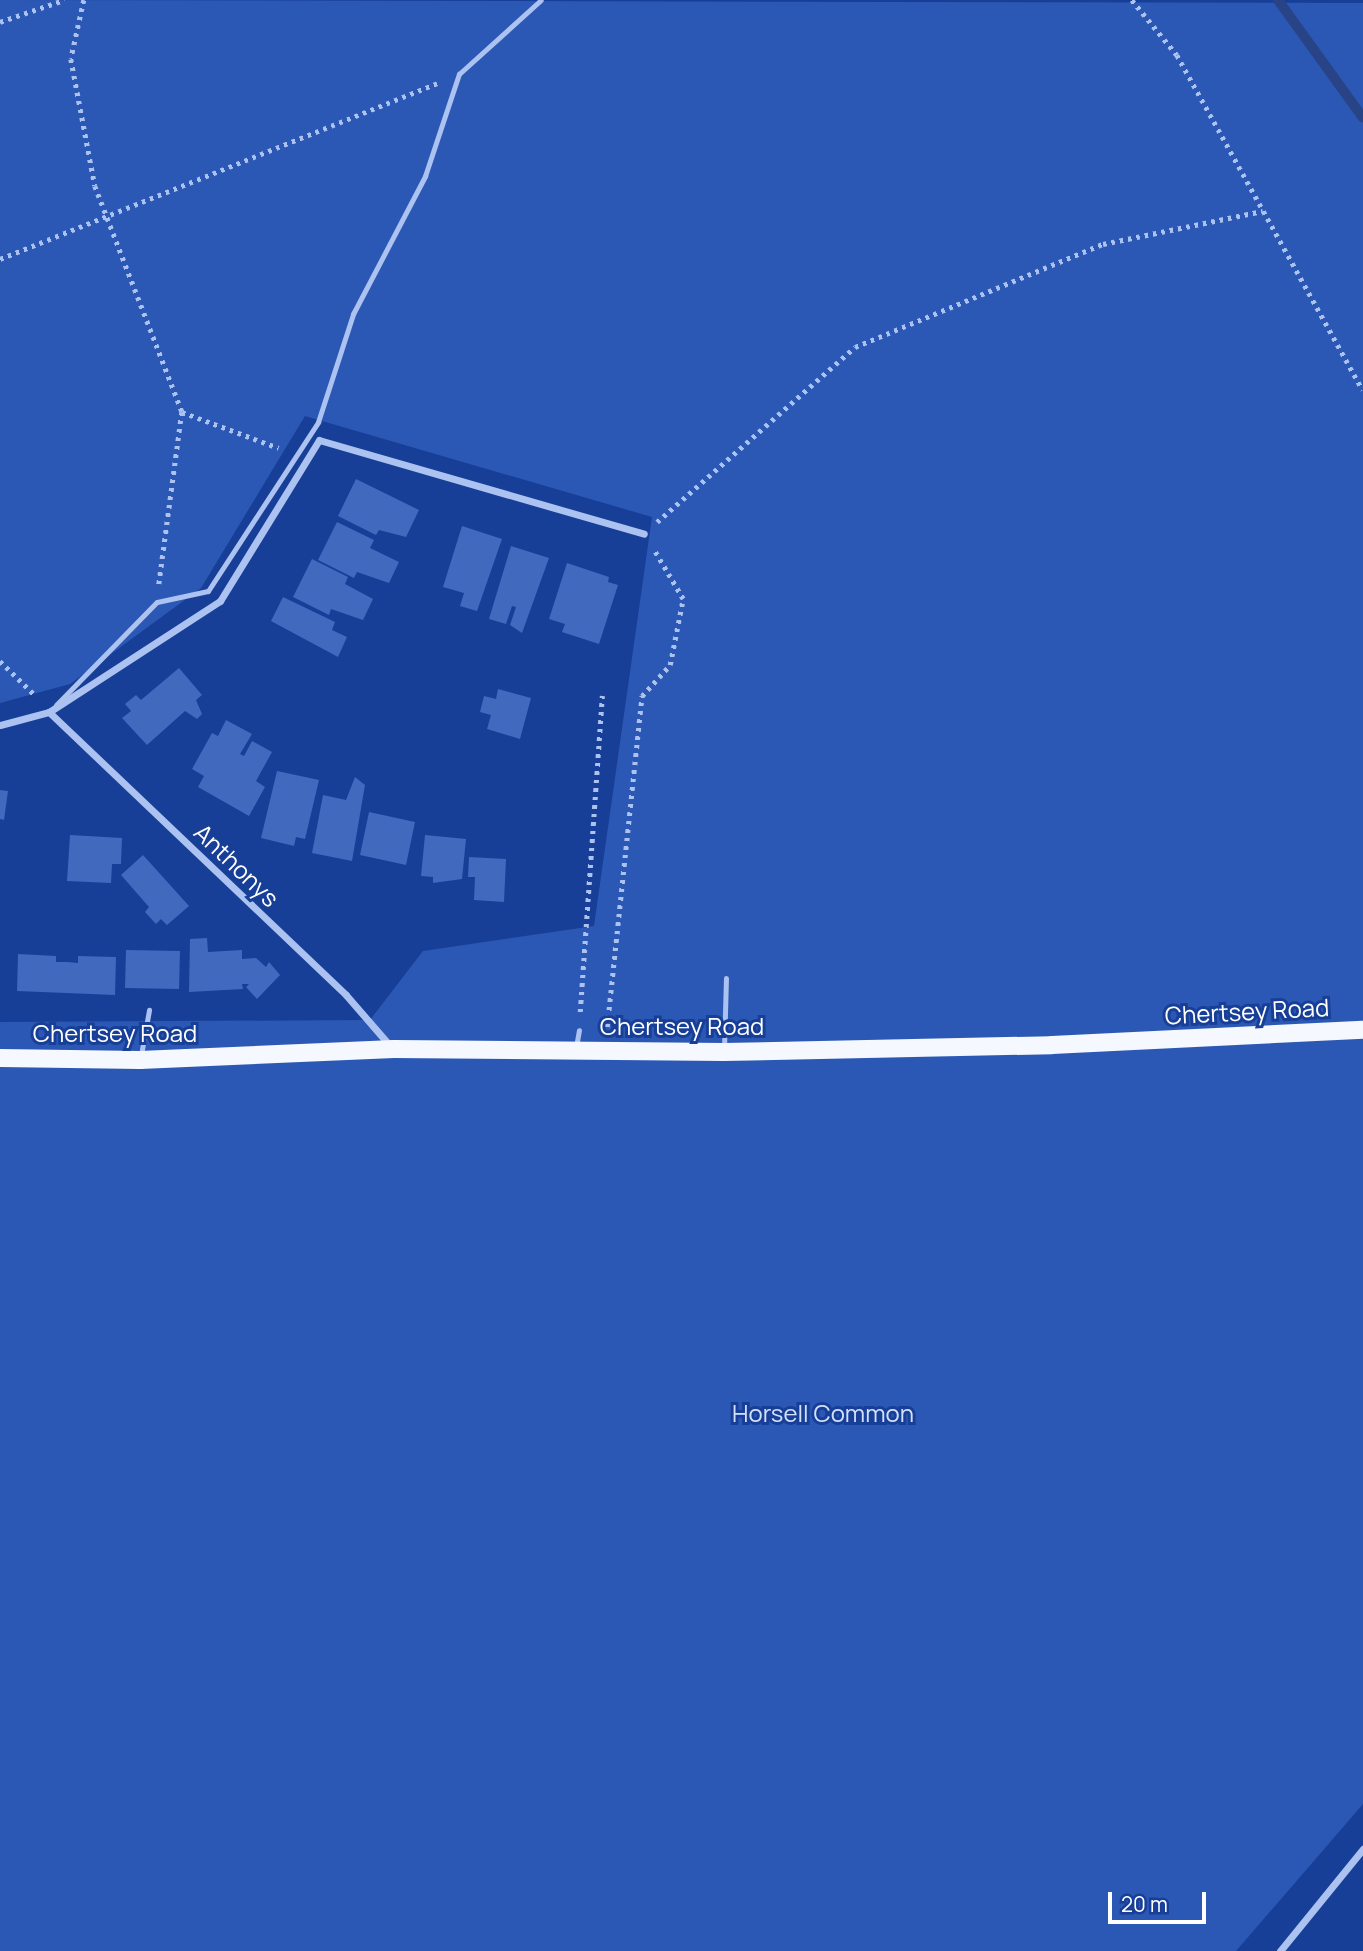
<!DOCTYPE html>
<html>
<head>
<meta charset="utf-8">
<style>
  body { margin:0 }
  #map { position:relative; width:1363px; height:1951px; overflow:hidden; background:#183f97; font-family:Manrope,sans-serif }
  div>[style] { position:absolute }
  .green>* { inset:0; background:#2c58b5 }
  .stream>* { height:10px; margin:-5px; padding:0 5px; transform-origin:5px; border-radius:5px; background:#284486 }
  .building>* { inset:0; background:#4169be }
  .path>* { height:4.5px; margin-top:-2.25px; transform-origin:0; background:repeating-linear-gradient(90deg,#acc2f1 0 3.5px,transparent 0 8.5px) }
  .lane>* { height:5px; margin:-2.5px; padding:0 2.5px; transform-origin:2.5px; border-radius:2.5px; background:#acc2f1 }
  .street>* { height:7px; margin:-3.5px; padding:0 3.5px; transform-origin:3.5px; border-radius:3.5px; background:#acc2f1 }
  .primary>* { height:18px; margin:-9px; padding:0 9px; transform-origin:9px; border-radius:9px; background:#f5f8ff }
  span { translate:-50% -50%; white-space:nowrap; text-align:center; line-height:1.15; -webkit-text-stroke:6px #183f97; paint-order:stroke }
  .street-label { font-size:24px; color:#fff }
  .park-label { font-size:24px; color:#d3e0fc }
  .scale { position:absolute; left:1108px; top:1892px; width:98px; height:32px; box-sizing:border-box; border:4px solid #fff; border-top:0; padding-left:9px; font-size:21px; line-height:24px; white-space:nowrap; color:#fff; -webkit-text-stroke:5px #183f97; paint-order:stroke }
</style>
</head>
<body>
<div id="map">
  <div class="green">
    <i style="clip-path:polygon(0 0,1363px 3px,1363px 1804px,1236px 1951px,0 1951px,0 1022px,370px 1020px,423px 951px,594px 926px,652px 517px,305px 416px,201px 588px,70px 684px,0 703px)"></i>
  </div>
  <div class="stream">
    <i style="left:1278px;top:0;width:145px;rotate:54.2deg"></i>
  </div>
  <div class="building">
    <i style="clip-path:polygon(356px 479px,419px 510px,406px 537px,379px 530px,376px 535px,338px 516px)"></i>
    <i style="clip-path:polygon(337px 522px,374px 540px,370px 548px,399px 562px,389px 583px,357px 572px,354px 578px,318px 560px)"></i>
    <i style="clip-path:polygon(462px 526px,502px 539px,477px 611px,460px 606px,464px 593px,443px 587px)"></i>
    <i style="clip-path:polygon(511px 546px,549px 558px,522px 633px,510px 625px,516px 607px,512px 606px,506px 624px,489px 619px)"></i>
    <i style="clip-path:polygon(312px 559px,348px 577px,345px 584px,373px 599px,363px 620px,331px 609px,329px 615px,293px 597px)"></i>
    <i style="clip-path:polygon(567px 563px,609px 577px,608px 582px,618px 585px,599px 644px,562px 632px,565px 624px,549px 619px)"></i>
    <i style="clip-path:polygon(283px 597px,335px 622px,332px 630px,347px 637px,338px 657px,271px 621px)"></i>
    <i style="clip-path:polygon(179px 668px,202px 695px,196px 700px,202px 714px,197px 719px,185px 711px,147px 745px,122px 718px,131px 711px,125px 704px,136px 695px,141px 700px)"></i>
    <i style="clip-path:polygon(498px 689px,531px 698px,520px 739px,487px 729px,491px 715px,480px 712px,484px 696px,496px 699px)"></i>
    <i style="clip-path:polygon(226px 720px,252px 734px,240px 754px,244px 756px,252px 741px,272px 752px,256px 781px,265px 787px,249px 816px,198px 787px,204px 776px,192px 769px,212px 733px,218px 736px)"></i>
    <i style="clip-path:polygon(277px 771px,319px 780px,305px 839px,296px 837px,294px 846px,261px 838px)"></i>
    <i style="clip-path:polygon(355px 777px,365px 785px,352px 861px,312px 853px,323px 795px,346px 800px)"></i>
    <i style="clip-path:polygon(0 790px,8px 791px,4px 820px,0 819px)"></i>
    <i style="clip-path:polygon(369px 812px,415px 822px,406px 865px,360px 855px)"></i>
    <i style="clip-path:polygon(70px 835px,122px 838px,121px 864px,112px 864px,111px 883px,67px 881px)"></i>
    <i style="clip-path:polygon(425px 835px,466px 839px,462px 879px,433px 883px,433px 877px,421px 876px)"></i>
    <i style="clip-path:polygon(143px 855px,189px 906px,167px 925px,161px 919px,156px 924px,145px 912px,149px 907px,121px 875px)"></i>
    <i style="clip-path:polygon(469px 857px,506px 859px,504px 902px,474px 900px,475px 877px,468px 877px)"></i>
    <i style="clip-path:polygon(207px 938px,208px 952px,242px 950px,242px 959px,256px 958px,266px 967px,269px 962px,280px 975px,257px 999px,246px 987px,249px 984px,242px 984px,243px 989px,189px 992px,190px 939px)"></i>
    <i style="clip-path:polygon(126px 950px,180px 951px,179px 989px,125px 988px)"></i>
    <i style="clip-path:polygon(18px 954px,56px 956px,56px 962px,67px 962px,78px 963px,78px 956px,116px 957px,115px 995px,17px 991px)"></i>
  </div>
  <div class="path">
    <i style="left:84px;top:0;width:60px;rotate:102.4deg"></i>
    <i style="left:71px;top:59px;width:129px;rotate:79.3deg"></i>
    <i style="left:95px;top:186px;width:242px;rotate:68.9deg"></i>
    <i style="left:182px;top:412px;width:174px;rotate:97.6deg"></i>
    <i style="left:1132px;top:0;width:71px;rotate:50.7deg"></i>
    <i style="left:1177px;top:55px;width:383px;rotate:61deg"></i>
    <i style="left:0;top:22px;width:68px;rotate:-19deg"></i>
    <i style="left:0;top:259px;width:471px;rotate:-21.9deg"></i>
    <i style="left:182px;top:412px;width:103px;rotate:20.4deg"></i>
    <i style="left:657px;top:522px;width:264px;rotate:-41.5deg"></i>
    <i style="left:855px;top:347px;width:269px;rotate:-22.6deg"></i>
    <i style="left:1103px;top:244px;width:163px;rotate:-11.7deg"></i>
    <i style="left:0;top:661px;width:49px;rotate:44.2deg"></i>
    <i style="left:580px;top:1012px;width:317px;rotate:-86deg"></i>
    <i style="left:607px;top:1027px;width:333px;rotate:-84deg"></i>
    <i style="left:642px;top:696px;width:42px;rotate:-47.9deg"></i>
    <i style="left:670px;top:665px;width:67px;rotate:-78.9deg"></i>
    <i style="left:683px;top:599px;width:57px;rotate:-120.6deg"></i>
  </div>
  <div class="lane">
    <i style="left:56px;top:705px;width:144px;rotate:-45.6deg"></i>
    <i style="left:157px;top:602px;width:52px;rotate:-12.2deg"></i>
    <i style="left:208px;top:591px;width:202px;rotate:-56.9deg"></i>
    <i style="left:318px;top:422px;width:114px;rotate:-72deg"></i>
    <i style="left:353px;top:314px;width:156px;rotate:-62.4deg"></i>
    <i style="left:425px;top:176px;width:108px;rotate:-71.6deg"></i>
    <i style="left:459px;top:74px;width:110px;rotate:-42.1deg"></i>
    <i style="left:576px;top:1047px;width:17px;rotate:-80deg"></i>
    <i style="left:724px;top:1049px;width:71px;rotate:-88.4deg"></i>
    <i style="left:141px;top:1055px;width:46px;rotate:-79.9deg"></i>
  </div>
  <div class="street">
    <i style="left:49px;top:712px;width:410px;rotate:43.6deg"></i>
    <i style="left:346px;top:995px;width:69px;rotate:49.1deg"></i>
    <i style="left:0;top:725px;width:51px;rotate:-14.9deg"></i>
    <i style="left:49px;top:712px;width:204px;rotate:-33deg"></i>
    <i style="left:220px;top:601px;width:189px;rotate:-58.4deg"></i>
    <i style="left:319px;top:440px;width:338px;rotate:16.1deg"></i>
    <i style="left:1280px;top:1951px;width:132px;rotate:-50.9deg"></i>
  </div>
  <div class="primary">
    <i style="left:0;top:1058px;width:140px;rotate:0.8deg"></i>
    <i style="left:140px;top:1060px;width:254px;rotate:-2.5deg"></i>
    <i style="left:394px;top:1049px;width:330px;rotate:0.5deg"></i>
    <i style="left:724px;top:1052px;width:328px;rotate:-1.2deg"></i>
    <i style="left:1052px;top:1045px;width:311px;rotate:-2.8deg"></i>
  </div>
  <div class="street-label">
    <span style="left:237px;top:865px;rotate:44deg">Anthonys</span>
    <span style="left:1247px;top:1011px;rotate:-3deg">Chertsey Road</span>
    <span style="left:682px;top:1026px">Chertsey Road</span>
    <span style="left:115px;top:1033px">Chertsey Road</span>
  </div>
  <div class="park-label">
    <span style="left:823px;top:1413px">Horsell Common</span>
  </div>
  <div class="scale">20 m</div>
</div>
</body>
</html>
